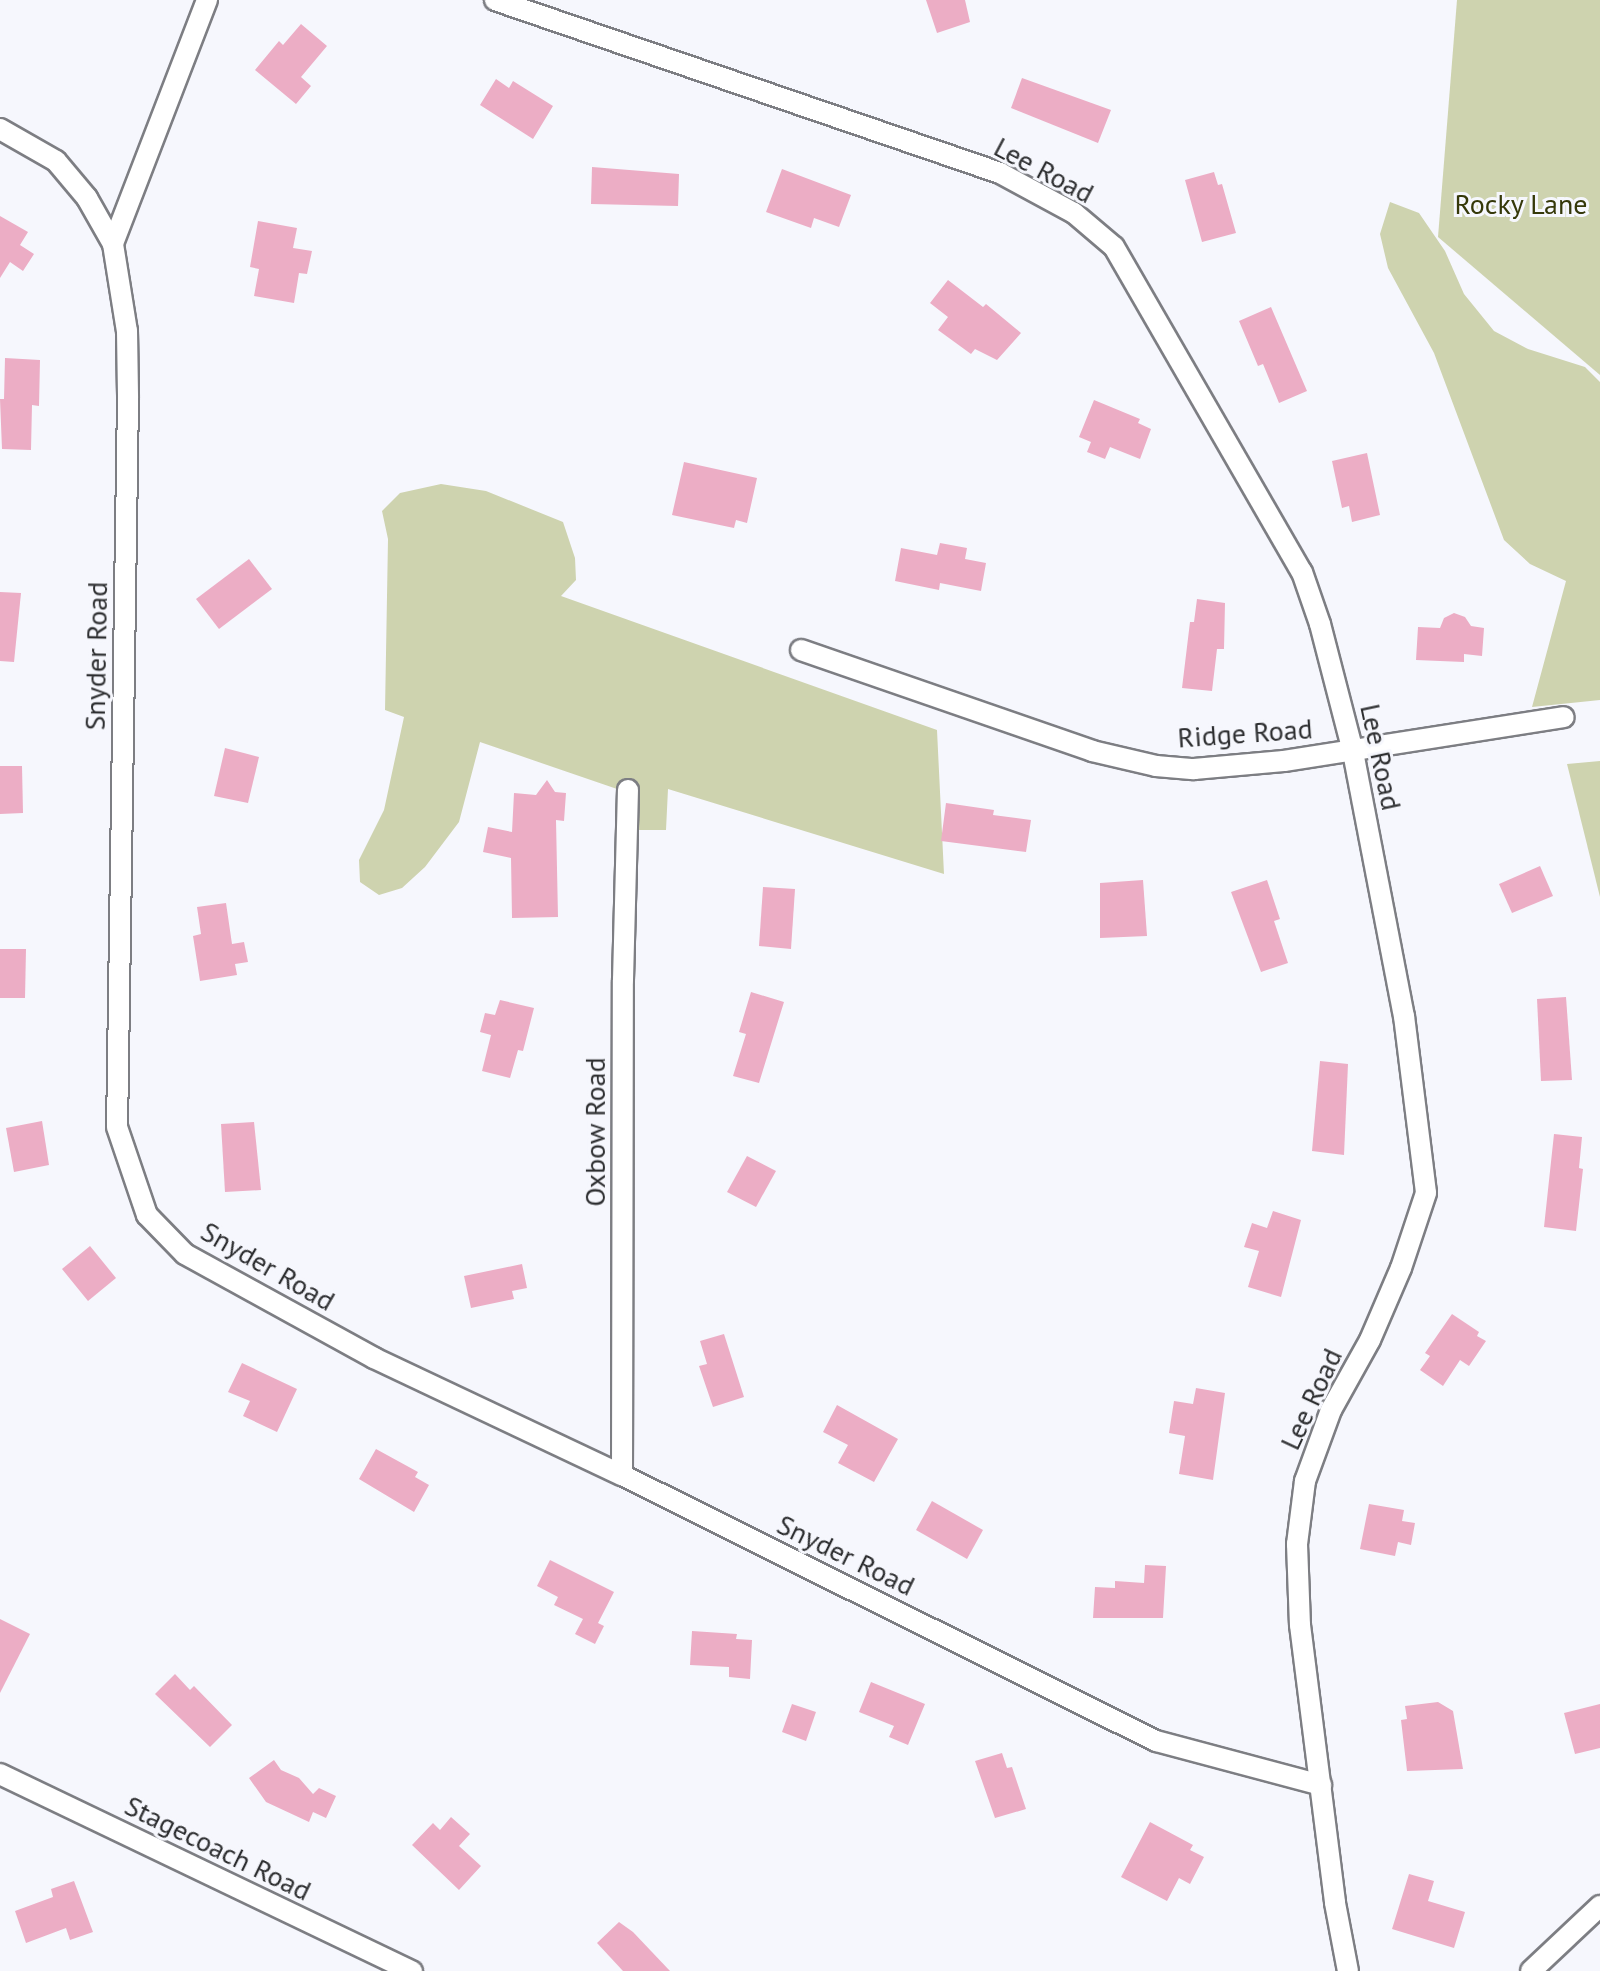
<!DOCTYPE html>
<html>
<head>
<meta charset="utf-8">
<style>
  body { margin:0 }
  #map { position:relative; width:1600px; height:1971px; overflow:hidden; background:#f6f7fd; font-family:"PT Sans",sans-serif }
  div>[style] { position:absolute }
  .green>* { inset:0; background:#ced3af }
  .building>* { inset:0; background:#ecadc5 }
  .roads { filter:drop-shadow(2px 0 #7d7e83) drop-shadow(-2px 0 #7d7e83) drop-shadow(0 2px #7d7e83) drop-shadow(0 -2px #7d7e83) }
  .street>* { height:20px; margin:-10px; padding:0 10px; transform-origin:10px; border-radius:10px; background:#fff }
  span { translate:-50% -50%; white-space:nowrap; text-align:center; line-height:1.15; -webkit-text-stroke:6px #f6f7fd; paint-order:stroke }
  .street-label { font-size:28px; color:#2d2e30 }
  .park-label { font-size:28px; color:#353809 }
</style>
</head>
<body>
<div id="map">
  <div class="green">
    <i style="clip-path:polygon(1457px 0,1600px 0,1600px 375px,1438px 237px)"></i>
    <i style="clip-path:polygon(1390px 202px,1419px 213px,1445px 251px,1464px 294px,1494px 331px,1528px 349px,1585px 367px,1600px 382px,1600px 700px,1532px 707px,1566px 581px,1530px 564px,1504px 540px,1434px 353px,1388px 268px,1380px 234px)"></i>
    <i style="clip-path:polygon(441px 484px,486px 491px,563px 522px,575px 558px,576px 580px,561px 596px,937px 730px,944px 874px,668px 789px,666px 830px,619px 830px,620px 790px,480px 742px,459px 822px,425px 867px,402px 888px,379px 895px,360px 882px,359px 860px,384px 810px,404px 717px,385px 710px,388px 539px,382px 511px,400px 493px)"></i>
    <i style="clip-path:polygon(1600px 761px,1600px 897px,1567px 764px)"></i>
  </div>
  <div class="building">
    <i style="clip-path:polygon(926px 0,965px 0,970px 22px,937px 33px)"></i>
    <i style="clip-path:polygon(301px 24px,327px 46px,301px 77px,311px 86px,296px 104px,255px 70px,279px 41px,283px 45px)"></i>
    <i style="clip-path:polygon(1022px 78px,1111px 110px,1098px 143px,1011px 108px)"></i>
    <i style="clip-path:polygon(496px 79px,509px 88px,513px 81px,553px 106px,533px 139px,480px 105px)"></i>
    <i style="clip-path:polygon(592px 167px,679px 174px,678px 206px,591px 204px)"></i>
    <i style="clip-path:polygon(782px 169px,851px 195px,839px 227px,814px 218px,811px 228px,766px 212px)"></i>
    <i style="clip-path:polygon(1214px 172px,1218px 185px,1222px 184px,1236px 233px,1202px 242px,1185px 180px)"></i>
    <i style="clip-path:polygon(0 216px,28px 232px,20px 245px,34px 254px,23px 271px,10px 262px,0 278px)"></i>
    <i style="clip-path:polygon(258px 221px,297px 228px,293px 248px,312px 251px,307px 274px,299px 273px,294px 303px,254px 296px,259px 269px,250px 267px)"></i>
    <i style="clip-path:polygon(948px 280px,983px 307px,986px 304px,1021px 333px,997px 360px,975px 349px,971px 354px,938px 330px,948px 317px,930px 303px)"></i>
    <i style="clip-path:polygon(1271px 307px,1307px 391px,1279px 403px,1263px 364px,1258px 366px,1239px 321px)"></i>
    <i style="clip-path:polygon(5px 358px,40px 360px,39px 406px,32px 405px,31px 450px,2px 449px,0 399px,4px 399px)"></i>
    <i style="clip-path:polygon(1094px 400px,1140px 419px,1138px 423px,1151px 429px,1140px 459px,1110px 447px,1105px 459px,1087px 452px,1091px 442px,1079px 437px)"></i>
    <i style="clip-path:polygon(1367px 453px,1380px 515px,1352px 522px,1349px 506px,1342px 508px,1332px 461px)"></i>
    <i style="clip-path:polygon(684px 462px,757px 478px,747px 523px,736px 520px,734px 528px,672px 515px)"></i>
    <i style="clip-path:polygon(940px 543px,967px 548px,965px 559px,986px 563px,981px 591px,940px 583px,939px 590px,895px 581px,901px 548px,937px 555px)"></i>
    <i style="clip-path:polygon(249px 559px,272px 589px,219px 629px,196px 599px)"></i>
    <i style="clip-path:polygon(0 592px,21px 593px,14px 662px,0 661px)"></i>
    <i style="clip-path:polygon(1197px 599px,1225px 603px,1224px 649px,1217px 649px,1212px 691px,1182px 688px,1190px 622px,1194px 622px)"></i>
    <i style="clip-path:polygon(1454px 613px,1465px 617px,1471px 626px,1484px 628px,1482px 656px,1464px 654px,1464px 662px,1416px 660px,1418px 627px,1440px 628px,1444px 618px)"></i>
    <i style="clip-path:polygon(225px 748px,259px 757px,248px 803px,214px 796px)"></i>
    <i style="clip-path:polygon(0 766px,22px 766px,23px 813px,0 814px)"></i>
    <i style="clip-path:polygon(547px 780px,555px 792px,566px 793px,564px 821px,556px 820px,558px 917px,512px 918px,511px 858px,483px 852px,488px 827px,512px 832px,514px 793px,536px 795px)"></i>
    <i style="clip-path:polygon(946px 803px,994px 810px,993px 815px,1031px 820px,1026px 852px,941px 841px)"></i>
    <i style="clip-path:polygon(1540px 866px,1553px 896px,1512px 913px,1499px 884px)"></i>
    <i style="clip-path:polygon(1143px 880px,1147px 936px,1100px 938px,1100px 883px)"></i>
    <i style="clip-path:polygon(1267px 880px,1280px 919px,1274px 921px,1288px 963px,1261px 972px,1231px 892px)"></i>
    <i style="clip-path:polygon(763px 887px,795px 889px,791px 949px,759px 946px)"></i>
    <i style="clip-path:polygon(226px 903px,232px 944px,244px 942px,248px 962px,235px 964px,237px 975px,200px 981px,193px 936px,201px 934px,197px 907px)"></i>
    <i style="clip-path:polygon(0 949px,26px 949px,25px 998px,0 998px)"></i>
    <i style="clip-path:polygon(751px 992px,784px 1002px,759px 1083px,733px 1076px,746px 1034px,739px 1032px)"></i>
    <i style="clip-path:polygon(1566px 997px,1572px 1080px,1541px 1081px,1537px 999px)"></i>
    <i style="clip-path:polygon(500px 1000px,534px 1008px,523px 1051px,518px 1050px,510px 1078px,482px 1071px,491px 1035px,480px 1032px,485px 1013px,495px 1015px)"></i>
    <i style="clip-path:polygon(1320px 1061px,1348px 1064px,1344px 1155px,1312px 1151px)"></i>
    <i style="clip-path:polygon(42px 1121px,49px 1165px,14px 1172px,6px 1128px)"></i>
    <i style="clip-path:polygon(254px 1122px,261px 1190px,225px 1192px,221px 1124px)"></i>
    <i style="clip-path:polygon(1554px 1134px,1582px 1137px,1579px 1168px,1583px 1169px,1576px 1231px,1544px 1227px)"></i>
    <i style="clip-path:polygon(747px 1156px,776px 1171px,756px 1207px,727px 1192px)"></i>
    <i style="clip-path:polygon(1273px 1211px,1301px 1220px,1281px 1297px,1248px 1287px,1259px 1251px,1244px 1247px,1252px 1223px,1267px 1228px)"></i>
    <i style="clip-path:polygon(90px 1246px,116px 1278px,88px 1301px,62px 1269px)"></i>
    <i style="clip-path:polygon(522px 1264px,527px 1288px,512px 1291px,514px 1299px,471px 1308px,464px 1276px)"></i>
    <i style="clip-path:polygon(1452px 1314px,1479px 1332px,1477px 1336px,1486px 1341px,1469px 1366px,1460px 1360px,1443px 1386px,1420px 1370px,1430px 1356px,1425px 1353px)"></i>
    <i style="clip-path:polygon(724px 1334px,744px 1397px,713px 1407px,699px 1366px,707px 1364px,700px 1341px)"></i>
    <i style="clip-path:polygon(242px 1363px,297px 1389px,277px 1432px,243px 1416px,250px 1401px,228px 1392px)"></i>
    <i style="clip-path:polygon(1196px 1388px,1225px 1393px,1213px 1480px,1179px 1474px,1185px 1436px,1169px 1433px,1174px 1401px,1193px 1404px)"></i>
    <i style="clip-path:polygon(837px 1405px,898px 1439px,874px 1482px,838px 1463px,848px 1445px,823px 1432px)"></i>
    <i style="clip-path:polygon(376px 1449px,418px 1472px,415px 1477px,429px 1485px,414px 1512px,359px 1479px)"></i>
    <i style="clip-path:polygon(932px 1501px,983px 1530px,967px 1559px,916px 1530px)"></i>
    <i style="clip-path:polygon(1369px 1504px,1404px 1510px,1402px 1521px,1415px 1523px,1411px 1545px,1398px 1542px,1395px 1556px,1360px 1549px)"></i>
    <i style="clip-path:polygon(550px 1560px,614px 1592px,598px 1623px,604px 1626px,595px 1644px,575px 1634px,583px 1619px,554px 1605px,558px 1597px,537px 1586px)"></i>
    <i style="clip-path:polygon(1145px 1565px,1166px 1566px,1163px 1618px,1093px 1618px,1095px 1587px,1115px 1588px,1115px 1581px,1144px 1583px)"></i>
    <i style="clip-path:polygon(0 1619px,30px 1634px,0 1693px)"></i>
    <i style="clip-path:polygon(692px 1631px,737px 1634px,736px 1639px,752px 1640px,750px 1679px,729px 1677px,729px 1667px,690px 1665px)"></i>
    <i style="clip-path:polygon(175px 1674px,190px 1690px,194px 1686px,232px 1725px,210px 1747px,155px 1694px)"></i>
    <i style="clip-path:polygon(871px 1682px,925px 1704px,908px 1745px,889px 1737px,894px 1726px,859px 1712px)"></i>
    <i style="clip-path:polygon(1438px 1702px,1453px 1711px,1463px 1769px,1407px 1771px,1401px 1720px,1407px 1719px,1405px 1706px)"></i>
    <i style="clip-path:polygon(792px 1704px,816px 1712px,806px 1741px,782px 1732px)"></i>
    <i style="clip-path:polygon(1600px 1704px,1600px 1748px,1575px 1754px,1564px 1713px)"></i>
    <i style="clip-path:polygon(1002px 1753px,1007px 1768px,1012px 1767px,1026px 1809px,995px 1818px,975px 1761px)"></i>
    <i style="clip-path:polygon(274px 1760px,281px 1770px,299px 1778px,313px 1794px,319px 1788px,336px 1796px,326px 1818px,313px 1812px,309px 1822px,266px 1802px,249px 1778px)"></i>
    <i style="clip-path:polygon(451px 1817px,470px 1834px,459px 1846px,481px 1866px,459px 1890px,412px 1845px,433px 1823px,440px 1830px)"></i>
    <i style="clip-path:polygon(1150px 1822px,1193px 1845px,1190px 1850px,1204px 1857px,1190px 1884px,1179px 1878px,1167px 1901px,1121px 1877px)"></i>
    <i style="clip-path:polygon(1409px 1874px,1434px 1881px,1428px 1901px,1465px 1912px,1454px 1948px,1392px 1929px)"></i>
    <i style="clip-path:polygon(74px 1881px,93px 1932px,70px 1940px,66px 1928px,26px 1943px,15px 1911px,53px 1897px,51px 1889px)"></i>
    <i style="clip-path:polygon(619px 1922px,633px 1932px,670px 1971px,623px 1971px,597px 1943px)"></i>
  </div>
  <div class="roads">
    <div class="street">
      <i style="left:207px;top:0;width:261px;rotate:111.1deg"></i>
      <i style="left:113px;top:244px;width:88px;rotate:80.9deg"></i>
      <i style="left:127px;top:331px;width:67px;rotate:89.1deg"></i>
      <i style="left:128px;top:398px;width:729px;rotate:90.86deg"></i>
      <i style="left:117px;top:1127px;width:93px;rotate:71.2deg"></i>
      <i style="left:147px;top:1215px;width:54px;rotate:45.7deg"></i>
      <i style="left:185px;top:1254px;width:216px;rotate:28.8deg"></i>
      <i style="left:374px;top:1358px;width:274px;rotate:25.3deg"></i>
      <i style="left:622px;top:1475px;width:597px;rotate:26.48deg"></i>
      <i style="left:1156px;top:1741px;width:171px;rotate:14.9deg"></i>
      <i style="left:495px;top:0;width:534px;rotate:18.91deg"></i>
      <i style="left:1000px;top:173px;width:84px;rotate:28.4deg"></i>
      <i style="left:1074px;top:213px;width:52px;rotate:40.4deg"></i>
      <i style="left:1114px;top:247px;width:375px;rotate:60deg"></i>
      <i style="left:1302px;top:572px;width:55px;rotate:70.9deg"></i>
      <i style="left:1320px;top:624px;width:132px;rotate:75.5deg"></i>
      <i style="left:1353px;top:752px;width:269px;rotate:79.1deg"></i>
      <i style="left:1404px;top:1016px;width:178px;rotate:82.9deg"></i>
      <i style="left:1426px;top:1193px;width:79px;rotate:108.4deg"></i>
      <i style="left:1401px;top:1268px;width:78px;rotate:113.3deg"></i>
      <i style="left:1370px;top:1340px;width:80px;rotate:119.1deg"></i>
      <i style="left:1331px;top:1410px;width:76px;rotate:110.1deg"></i>
      <i style="left:1305px;top:1481px;width:64px;rotate:97.2deg"></i>
      <i style="left:1297px;top:1544px;width:81px;rotate:87.9deg"></i>
      <i style="left:1300px;top:1625px;width:280px;rotate:82.8deg"></i>
      <i style="left:1335px;top:1903px;width:69px;rotate:79.2deg"></i>
      <i style="left:0;top:129px;width:64px;rotate:29.7deg"></i>
      <i style="left:56px;top:161px;width:48px;rotate:50deg"></i>
      <i style="left:87px;top:198px;width:53px;rotate:60.5deg"></i>
      <i style="left:801px;top:650px;width:308px;rotate:19.1deg"></i>
      <i style="left:1092px;top:751px;width:66px;rotate:13.2deg"></i>
      <i style="left:1156px;top:766px;width:38px;rotate:5deg"></i>
      <i style="left:1194px;top:769px;width:90px;rotate:-5.1deg"></i>
      <i style="left:1284px;top:761px;width:283px;rotate:-8.9deg"></i>
      <i style="left:622px;top:1475px;width:495px;rotate:-89.9deg"></i>
      <i style="left:623px;top:980px;width:190px;rotate:-88.5deg"></i>
      <i style="left:0;top:1774px;width:457px;rotate:25.6deg"></i>
      <i style="left:1531px;top:1971px;width:95px;rotate:-43.3deg"></i>
    </div>
  </div>
  <div class="street-label">
    <span style="left:1044px;top:170px;rotate:28deg">Lee Road</span>
    <span style="left:96px;top:656px;rotate:-89deg">Snyder Road</span>
    <span style="left:1245px;top:733px;rotate:-4deg">Ridge Road</span>
    <span style="left:1381px;top:757px;rotate:78deg">Lee Road</span>
    <span style="left:595px;top:1132px;rotate:-90deg">Oxbow Road</span>
    <span style="left:268px;top:1266px;rotate:30deg">Snyder Road</span>
    <span style="left:1311px;top:1399px;rotate:-65deg">Lee Road</span>
    <span style="left:846px;top:1555px;rotate:26deg">Snyder Road</span>
    <span style="left:218px;top:1848px;rotate:26deg">Stagecoach Road</span>
  </div>
  <div class="park-label">
    <span style="left:1521px;top:204px">Rocky Lane</span>
  </div>
</div>
</body>
</html>
